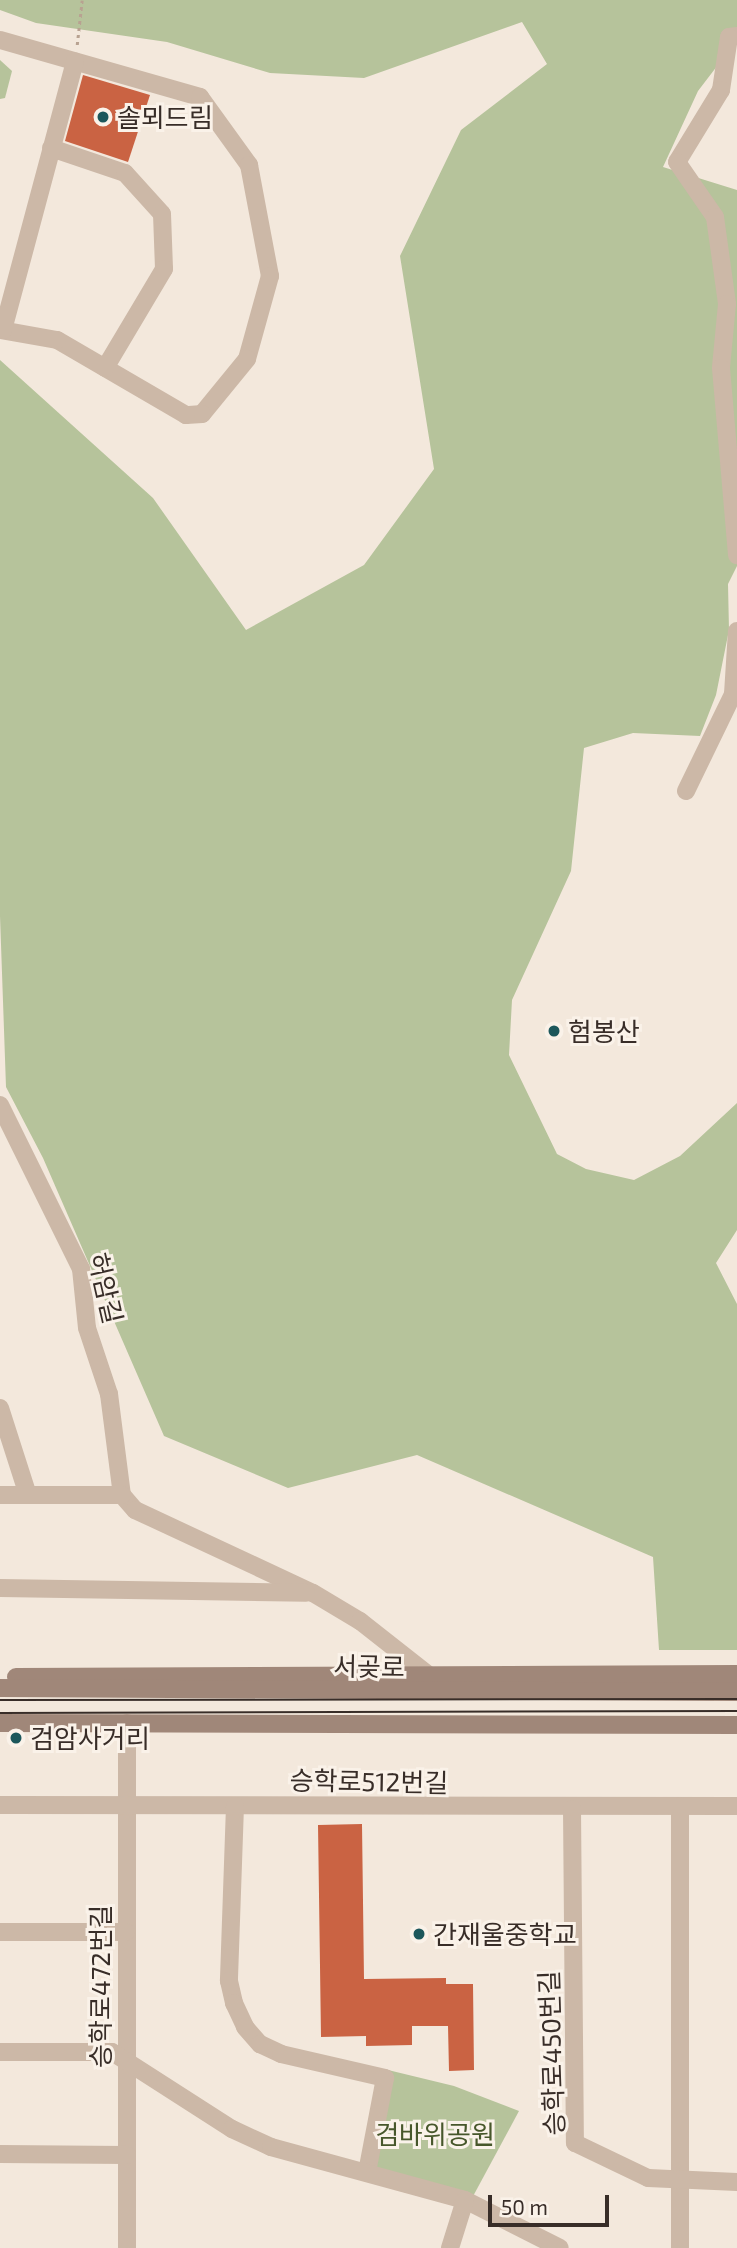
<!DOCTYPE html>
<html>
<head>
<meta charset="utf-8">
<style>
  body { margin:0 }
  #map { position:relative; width:737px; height:2248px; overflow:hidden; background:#f3e8dc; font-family:"Exo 2","Noto Sans KR",sans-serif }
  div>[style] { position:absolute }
  .green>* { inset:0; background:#b6c39b }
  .building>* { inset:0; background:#ca6343 }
  .path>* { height:2.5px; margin-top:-1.25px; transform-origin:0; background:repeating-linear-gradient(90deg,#b8a291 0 3.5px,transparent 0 7px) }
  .street>* { height:18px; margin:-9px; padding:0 9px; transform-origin:9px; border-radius:9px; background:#ccb8a7 }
  .secondary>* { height:18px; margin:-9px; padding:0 9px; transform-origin:9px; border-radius:9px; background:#a08779 }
  .tram>* { height:2px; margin:-1px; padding:0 1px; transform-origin:1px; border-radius:1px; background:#382d28 }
  .dots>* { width:19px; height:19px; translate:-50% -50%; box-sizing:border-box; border:4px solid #faf2e9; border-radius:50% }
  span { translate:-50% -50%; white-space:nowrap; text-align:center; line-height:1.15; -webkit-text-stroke:6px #faf2e9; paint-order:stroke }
  .poi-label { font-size:26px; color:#382d28 }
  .left { translate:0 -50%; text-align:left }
  .street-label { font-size:26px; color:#382d28 }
  .park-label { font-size:26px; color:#47572b }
  .scale { position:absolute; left:488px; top:2195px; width:121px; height:32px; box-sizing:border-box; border:4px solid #382d28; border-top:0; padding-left:9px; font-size:21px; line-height:24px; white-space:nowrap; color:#382d28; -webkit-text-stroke:5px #faf2e9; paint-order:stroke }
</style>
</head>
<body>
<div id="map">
  <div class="green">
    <i style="clip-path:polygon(0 0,737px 0,737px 40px,698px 91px,663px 167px,737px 190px,737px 566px,728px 584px,729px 630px,716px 695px,700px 736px,633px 733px,584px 748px,571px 871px,512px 1000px,509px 1055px,557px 1154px,586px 1169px,634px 1180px,680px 1156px,737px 1103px,737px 1230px,716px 1263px,737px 1304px,737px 1650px,659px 1650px,653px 1557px,417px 1455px,288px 1488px,164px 1436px,43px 1158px,6px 1087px,0 916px,0 360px,153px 498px,246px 630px,364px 565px,434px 469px,400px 256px,461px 130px,547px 64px,522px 22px,364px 78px,270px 73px,167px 42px,36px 23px,0 10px)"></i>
    <i style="clip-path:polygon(0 60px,12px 71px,5px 98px,0 99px)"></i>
    <i style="clip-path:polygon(388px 2070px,454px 2086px,519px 2111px,471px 2200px,369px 2171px)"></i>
  </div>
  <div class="building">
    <i style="clip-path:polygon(83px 75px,150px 95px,128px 162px,65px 141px)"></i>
    <i style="clip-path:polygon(362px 1824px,364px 1979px,446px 1978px,446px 1984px,473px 1984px,474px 2070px,449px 2071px,448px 2026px,412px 2026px,412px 2045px,366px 2046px,366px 2036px,321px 2037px,318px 1825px)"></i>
  </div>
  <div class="path">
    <i style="left:77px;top:45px;width:45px;rotate:-83.7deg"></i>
  </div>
  <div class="street">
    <i style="left:737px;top:36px;width:8px;rotate:173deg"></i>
    <i style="left:729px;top:37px;width:54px;rotate:98.6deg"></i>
    <i style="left:721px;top:90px;width:84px;rotate:121.4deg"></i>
    <i style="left:677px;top:162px;width:67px;rotate:55.4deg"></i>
    <i style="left:715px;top:217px;width:88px;rotate:82.1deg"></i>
    <i style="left:727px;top:304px;width:64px;rotate:95.4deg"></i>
    <i style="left:721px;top:368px;width:188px;rotate:85.1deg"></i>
    <i style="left:0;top:40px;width:208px;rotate:15.9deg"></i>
    <i style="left:200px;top:97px;width:84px;rotate:54.2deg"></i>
    <i style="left:249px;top:165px;width:113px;rotate:79.3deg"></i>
    <i style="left:270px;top:276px;width:86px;rotate:105.5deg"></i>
    <i style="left:247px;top:359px;width:71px;rotate:129.3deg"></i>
    <i style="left:202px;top:414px;width:16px;rotate:176deg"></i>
    <i style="left:186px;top:415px;width:149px;rotate:-149.8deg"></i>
    <i style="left:57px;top:340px;width:58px;rotate:-170deg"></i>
    <i style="left:51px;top:148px;width:78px;rotate:18.7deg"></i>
    <i style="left:125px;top:173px;width:55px;rotate:47.9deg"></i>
    <i style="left:162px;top:214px;width:55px;rotate:87.9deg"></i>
    <i style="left:164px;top:269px;width:115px;rotate:120.8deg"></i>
    <i style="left:3px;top:330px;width:278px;rotate:-75deg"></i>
    <i style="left:686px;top:791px;width:108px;rotate:-64.1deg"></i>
    <i style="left:733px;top:694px;width:63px;rotate:-86.4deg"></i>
    <i style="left:0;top:1105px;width:183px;rotate:63.7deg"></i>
    <i style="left:81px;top:1269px;width:59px;rotate:84.2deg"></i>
    <i style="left:87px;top:1328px;width:70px;rotate:71.6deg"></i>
    <i style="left:109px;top:1394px;width:102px;rotate:82.7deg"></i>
    <i style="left:122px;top:1495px;width:20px;rotate:49deg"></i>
    <i style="left:135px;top:1510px;width:196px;rotate:25deg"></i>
    <i style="left:313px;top:1593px;width:55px;rotate:30.8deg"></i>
    <i style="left:360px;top:1621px;width:89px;rotate:38.2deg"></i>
    <i style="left:0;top:1408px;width:91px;rotate:72.2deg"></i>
    <i style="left:0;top:1495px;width:122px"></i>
    <i style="left:0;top:1588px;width:306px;rotate:0.9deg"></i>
    <i style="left:127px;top:1723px;width:525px;rotate:90deg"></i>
    <i style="left:0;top:1805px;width:737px;rotate:0.08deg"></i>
    <i style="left:235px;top:1806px;width:175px;rotate:92deg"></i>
    <i style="left:229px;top:1981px;width:23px;rotate:77deg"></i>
    <i style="left:234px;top:2003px;width:26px;rotate:65deg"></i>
    <i style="left:245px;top:2027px;width:23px;rotate:49deg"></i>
    <i style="left:260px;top:2044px;width:23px;rotate:25deg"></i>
    <i style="left:281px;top:2054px;width:107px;rotate:13deg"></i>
    <i style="left:385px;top:2078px;width:96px;rotate:100.8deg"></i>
    <i style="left:680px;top:1806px;width:442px;rotate:90deg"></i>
    <i style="left:572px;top:1809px;width:334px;rotate:89.5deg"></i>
    <i style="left:575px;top:2143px;width:81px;rotate:25.6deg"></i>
    <i style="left:648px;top:2178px;width:89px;rotate:2.6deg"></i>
    <i style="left:0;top:1932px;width:126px"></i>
    <i style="left:0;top:2052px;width:112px"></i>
    <i style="left:112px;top:2052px;width:143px;rotate:32.7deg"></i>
    <i style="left:232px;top:2129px;width:43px;rotate:24.8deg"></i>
    <i style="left:271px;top:2147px;width:201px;rotate:15.3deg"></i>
    <i style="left:465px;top:2200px;width:106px;rotate:26.8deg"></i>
    <i style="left:0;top:2154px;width:127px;rotate:0.5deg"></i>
    <i style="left:450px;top:2248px;width:50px;rotate:-72.6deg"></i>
  </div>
  <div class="secondary">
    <i style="left:16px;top:1677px;width:721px;rotate:-0.24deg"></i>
    <i style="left:0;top:1688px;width:737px;rotate:0.31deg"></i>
    <i style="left:0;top:1723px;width:737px;rotate:0.16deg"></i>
  </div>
  <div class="tram">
    <i style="left:0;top:1700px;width:737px;rotate:-0.08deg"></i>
    <i style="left:0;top:1713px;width:737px;rotate:-0.16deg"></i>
  </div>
  <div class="dots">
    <i style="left:103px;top:117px;background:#1c575b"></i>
    <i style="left:554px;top:1031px;background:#1c575b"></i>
    <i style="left:16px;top:1738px;background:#1c575b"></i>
    <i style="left:419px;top:1934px;background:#1c575b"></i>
  </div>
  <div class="poi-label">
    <span class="left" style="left:117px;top:117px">솔뫼드림</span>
    <span class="left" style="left:568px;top:1031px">험봉산</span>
    <span class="left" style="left:30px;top:1738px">검암사거리</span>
    <span class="left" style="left:433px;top:1934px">간재울중학교</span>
  </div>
  <div class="street-label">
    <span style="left:106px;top:1288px;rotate:77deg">허암길</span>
    <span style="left:369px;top:1666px;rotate:1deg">서곶로</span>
    <span style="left:369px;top:1781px;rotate:1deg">승학로512번길</span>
    <span style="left:100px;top:1986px;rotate:-90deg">승학로472번길</span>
    <span style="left:551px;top:2053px;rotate:-92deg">승학로450번길</span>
  </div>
  <div class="park-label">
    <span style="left:435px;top:2134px">검바위공원</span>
  </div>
  <div class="scale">50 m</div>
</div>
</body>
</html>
